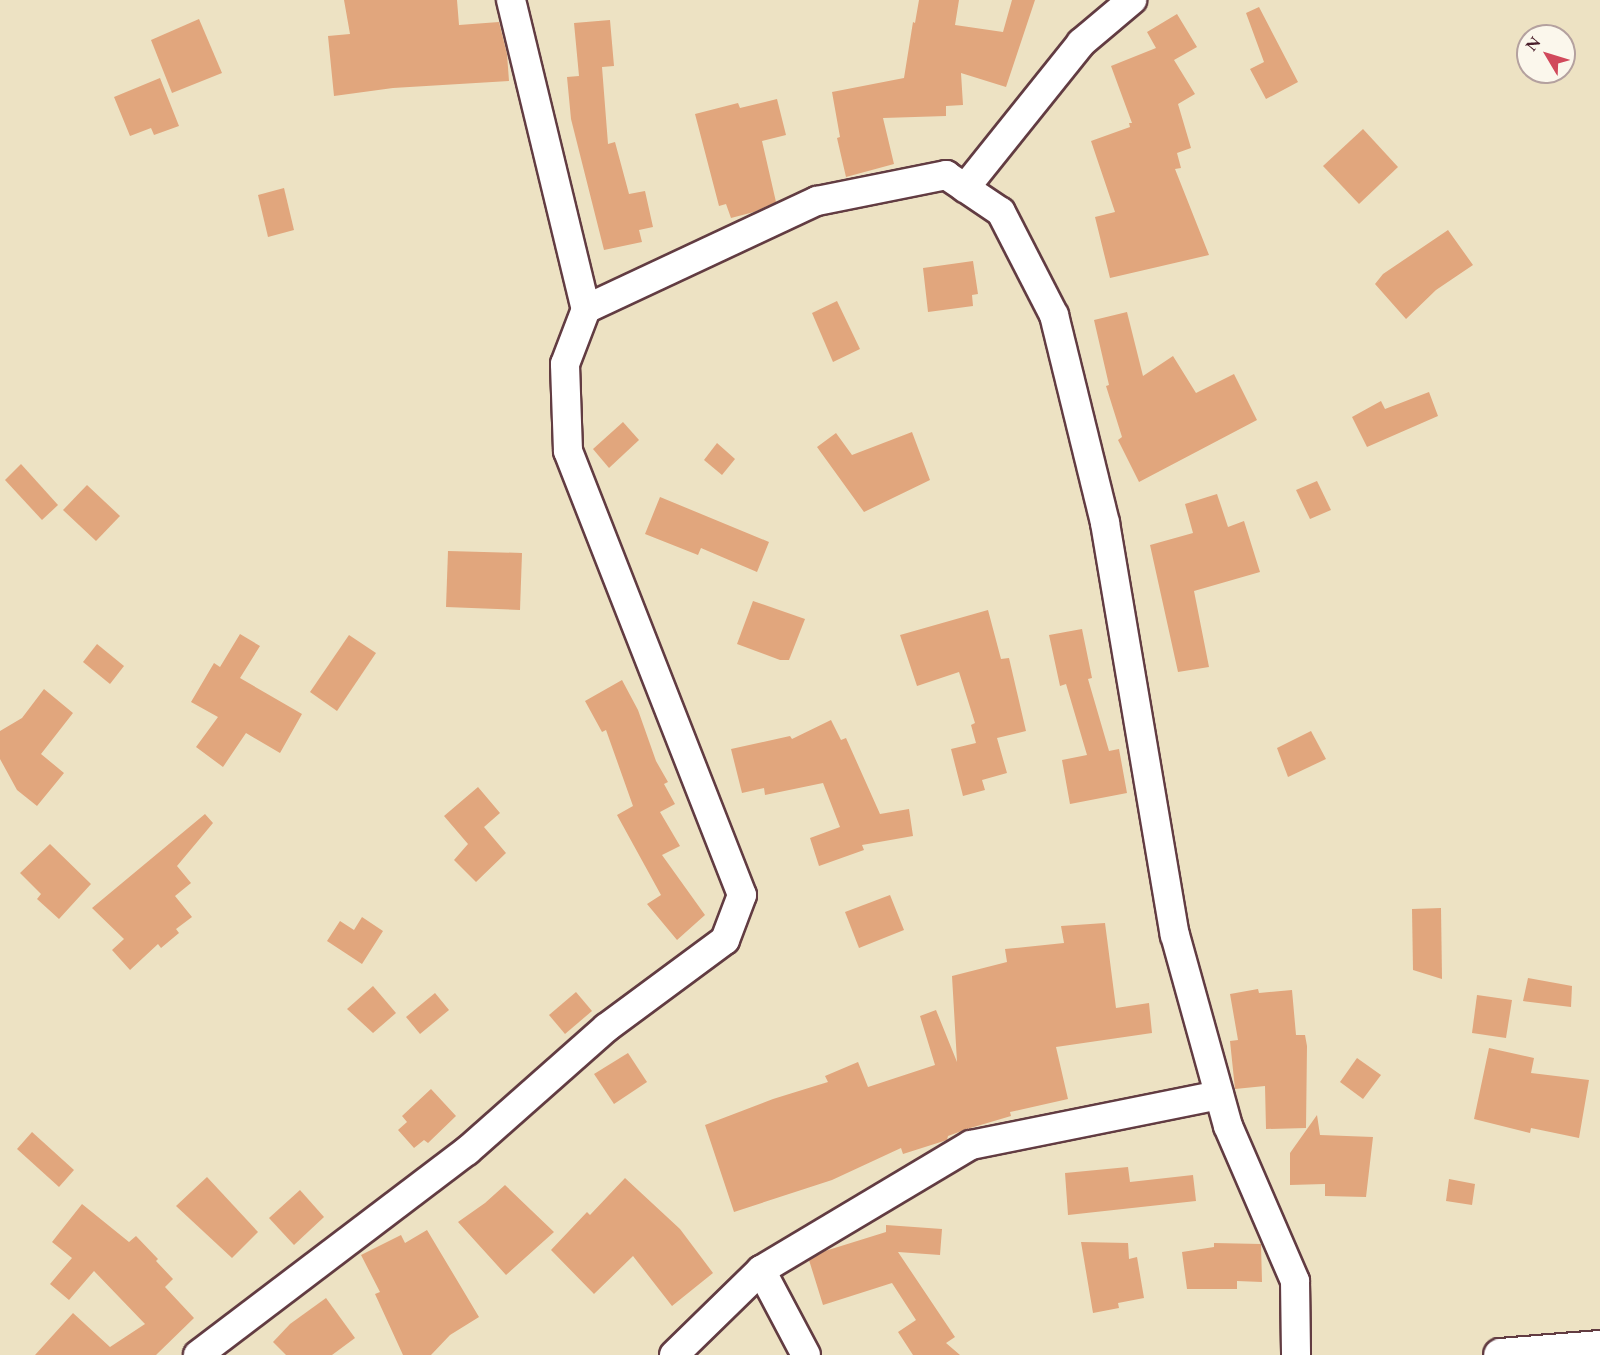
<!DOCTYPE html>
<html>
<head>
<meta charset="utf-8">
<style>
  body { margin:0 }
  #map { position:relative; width:1600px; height:1355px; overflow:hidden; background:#ede2c3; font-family:"EB Garamond",serif }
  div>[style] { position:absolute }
  .building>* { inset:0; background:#e1a67d }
  .roads { filter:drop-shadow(2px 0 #623c42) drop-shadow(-2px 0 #623c42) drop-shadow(0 2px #623c42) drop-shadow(0 -2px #623c42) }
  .minor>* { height:28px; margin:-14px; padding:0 14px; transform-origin:14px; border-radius:14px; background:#fff }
  .highway>* { height:33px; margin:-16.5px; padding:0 16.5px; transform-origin:16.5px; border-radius:16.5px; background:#fff }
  span { translate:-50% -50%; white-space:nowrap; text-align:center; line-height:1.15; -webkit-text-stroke:5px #fbf7ec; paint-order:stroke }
  .north { position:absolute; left:1516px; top:24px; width:60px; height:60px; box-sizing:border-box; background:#fbf7ec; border:2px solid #b4a19f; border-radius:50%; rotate:308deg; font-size:16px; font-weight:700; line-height:24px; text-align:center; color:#4a1f2b }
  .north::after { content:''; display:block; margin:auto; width:21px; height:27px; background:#d1495b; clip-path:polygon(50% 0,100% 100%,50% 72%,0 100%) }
</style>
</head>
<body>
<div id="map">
  <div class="building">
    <i style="clip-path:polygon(344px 0,457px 0,459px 25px,499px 22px,507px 54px,509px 81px,393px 88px,334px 96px,328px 36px,350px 34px)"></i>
    <i style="clip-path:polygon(919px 0,959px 0,955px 25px,1003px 32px,1012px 0,1035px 0,1006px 87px,961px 73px,963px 105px,946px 106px,946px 116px,883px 118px,894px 164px,846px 177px,837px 138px,840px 137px,832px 92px,904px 78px,913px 22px,915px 23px)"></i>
    <i style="clip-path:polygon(1259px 7px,1298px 82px,1266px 99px,1250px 69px,1264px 62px,1246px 13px)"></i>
    <i style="clip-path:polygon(1177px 14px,1197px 47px,1174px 60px,1195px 94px,1178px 104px,1191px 148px,1177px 153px,1181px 168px,1175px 169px,1209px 255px,1110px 278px,1095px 217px,1115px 212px,1091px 141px,1130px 127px,1129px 123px,1132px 123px,1111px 66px,1156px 48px,1147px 32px)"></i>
    <i style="clip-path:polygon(199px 19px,222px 73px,172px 93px,151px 40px)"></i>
    <i style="clip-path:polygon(610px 20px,614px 66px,602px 67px,608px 144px,615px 142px,629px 194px,645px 191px,653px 227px,639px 230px,642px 242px,604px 250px,571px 119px,567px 77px,579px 76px,574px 23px)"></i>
    <i style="clip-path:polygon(160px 78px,179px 126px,154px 135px,151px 128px,130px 136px,114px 97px)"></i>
    <i style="clip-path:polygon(777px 99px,786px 135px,762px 141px,776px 202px,754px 212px,731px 218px,726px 204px,719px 206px,695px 114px,738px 103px,740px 108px)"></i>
    <i style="clip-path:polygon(1363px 129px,1398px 167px,1359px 204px,1323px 166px)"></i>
    <i style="clip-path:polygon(284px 188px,294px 230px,268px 237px,258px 195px)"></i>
    <i style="clip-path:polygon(1448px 230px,1473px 265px,1436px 290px,1406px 319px,1375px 284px,1383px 274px)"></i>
    <i style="clip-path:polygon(973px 261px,978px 294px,972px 295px,973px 306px,928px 312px,923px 268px)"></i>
    <i style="clip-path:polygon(837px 301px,860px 349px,833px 362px,812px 313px)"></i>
    <i style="clip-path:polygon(1127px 312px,1143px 376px,1173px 356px,1196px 393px,1234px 374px,1257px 420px,1139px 482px,1118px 440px,1122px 437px,1106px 386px,1109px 385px,1094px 320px)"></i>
    <i style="clip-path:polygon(1429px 392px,1438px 416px,1367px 447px,1352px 417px,1381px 401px,1385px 409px)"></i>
    <i style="clip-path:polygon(623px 422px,639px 440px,609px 468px,593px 449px)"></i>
    <i style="clip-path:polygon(912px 432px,930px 480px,864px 512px,817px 447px,836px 433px,852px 455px)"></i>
    <i style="clip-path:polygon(717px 443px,735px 459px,722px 475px,704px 460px)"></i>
    <i style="clip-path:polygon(21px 464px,58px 505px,42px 520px,5px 480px)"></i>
    <i style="clip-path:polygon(1317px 481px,1331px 510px,1310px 519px,1296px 490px)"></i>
    <i style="clip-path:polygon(87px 485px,120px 516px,96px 541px,63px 510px)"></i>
    <i style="clip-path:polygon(1217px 494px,1228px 527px,1244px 521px,1260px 572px,1194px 591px,1209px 667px,1178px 672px,1150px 545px,1193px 533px,1185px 504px)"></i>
    <i style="clip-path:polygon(660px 497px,769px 542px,757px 572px,701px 548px,698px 555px,645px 534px)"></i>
    <i style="clip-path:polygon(448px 551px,522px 553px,520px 610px,446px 607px)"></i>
    <i style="clip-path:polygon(753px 601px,805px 619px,789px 660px,780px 660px,737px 644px)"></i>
    <i style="clip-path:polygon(988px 610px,1001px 659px,1009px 658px,1026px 731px,997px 738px,1007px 773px,982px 780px,985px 790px,963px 796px,951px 749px,976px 743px,971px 725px,975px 723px,959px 672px,917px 686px,900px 635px)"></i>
    <i style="clip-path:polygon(1082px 629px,1092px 678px,1088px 679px,1109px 751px,1119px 749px,1127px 793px,1070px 804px,1062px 760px,1087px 755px,1066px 684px,1060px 686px,1049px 635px)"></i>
    <i style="clip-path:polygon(240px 634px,260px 646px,240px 678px,302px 714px,280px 753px,246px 733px,223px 767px,196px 747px,218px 717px,191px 702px,214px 663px,220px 667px)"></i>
    <i style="clip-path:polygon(349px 635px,376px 653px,337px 711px,310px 692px)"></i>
    <i style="clip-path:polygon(97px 644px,124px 666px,110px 684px,83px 662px)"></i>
    <i style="clip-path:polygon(622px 680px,638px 710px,656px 761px,668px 782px,664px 784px,675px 804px,660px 812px,680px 846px,662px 855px,705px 915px,677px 940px,647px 904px,661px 895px,617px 815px,633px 806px,606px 730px,602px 732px,585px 701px)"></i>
    <i style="clip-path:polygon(44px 689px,73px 713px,41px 754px,64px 773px,37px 806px,17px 790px,0 759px,0 731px,22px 718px)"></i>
    <i style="clip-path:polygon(831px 720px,841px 740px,846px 738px,880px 814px,909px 809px,913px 836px,862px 845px,864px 850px,819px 866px,810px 838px,840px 827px,823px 783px,765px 795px,764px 788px,742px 793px,731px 749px,790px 736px,792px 739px)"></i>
    <i style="clip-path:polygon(1311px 731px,1326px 759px,1288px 777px,1277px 748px)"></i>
    <i style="clip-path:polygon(478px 787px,500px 813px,484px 827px,506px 853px,476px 882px,454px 860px,468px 844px,444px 816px)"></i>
    <i style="clip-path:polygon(205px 814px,213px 823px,177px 866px,191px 883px,175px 896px,192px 917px,176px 929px,179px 933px,161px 948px,158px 944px,130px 970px,112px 950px,124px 939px,92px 908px)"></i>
    <i style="clip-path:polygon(50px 844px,91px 884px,59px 919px,37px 899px,41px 894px,20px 873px)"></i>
    <i style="clip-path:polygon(890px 895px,904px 930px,859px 948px,845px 912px)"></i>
    <i style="clip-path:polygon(1441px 908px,1442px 979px,1413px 970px,1412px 909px)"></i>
    <i style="clip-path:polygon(362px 917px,383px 931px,362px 964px,327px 941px,340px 921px,354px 930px)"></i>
    <i style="clip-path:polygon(1105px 923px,1116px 1008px,1149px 1003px,1152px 1033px,1056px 1047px,1068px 1099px,1010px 1112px,1011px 1116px,967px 1129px,948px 1136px,947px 1140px,903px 1154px,901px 1148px,832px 1180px,734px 1212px,705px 1125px,773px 1099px,828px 1082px,825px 1076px,858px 1062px,868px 1087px,935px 1065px,920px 1016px,936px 1010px,957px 1062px,952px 976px,1007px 962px,1005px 949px,1064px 943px,1061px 926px)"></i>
    <i style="clip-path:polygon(1528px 978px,1572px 986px,1571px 1007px,1523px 1001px)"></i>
    <i style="clip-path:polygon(373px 986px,396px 1013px,373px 1033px,347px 1009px)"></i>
    <i style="clip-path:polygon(1258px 989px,1259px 993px,1292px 990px,1296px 1035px,1305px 1035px,1307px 1046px,1306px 1128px,1266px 1129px,1265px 1086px,1235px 1089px,1230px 1041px,1238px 1040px,1230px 994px)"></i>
    <i style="clip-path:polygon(576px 992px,592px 1011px,565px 1034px,549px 1015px)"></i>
    <i style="clip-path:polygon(435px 993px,449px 1010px,420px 1034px,406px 1017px)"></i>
    <i style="clip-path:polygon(1477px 995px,1512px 1000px,1506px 1038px,1472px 1033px)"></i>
    <i style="clip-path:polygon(1489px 1048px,1534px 1058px,1531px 1073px,1589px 1080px,1579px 1138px,1531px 1128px,1530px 1133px,1474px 1119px)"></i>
    <i style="clip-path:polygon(628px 1053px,647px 1082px,614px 1104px,594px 1074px)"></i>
    <i style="clip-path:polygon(1357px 1058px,1381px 1075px,1363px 1099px,1340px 1082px)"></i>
    <i style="clip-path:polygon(431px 1089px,456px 1116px,428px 1143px,424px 1140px,414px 1148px,398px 1130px,407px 1122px,402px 1116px)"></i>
    <i style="clip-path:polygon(1317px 1115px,1320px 1135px,1373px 1137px,1366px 1197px,1325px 1196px,1325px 1184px,1290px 1185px,1290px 1153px)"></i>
    <i style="clip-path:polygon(32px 1132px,74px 1170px,59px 1187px,17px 1149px)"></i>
    <i style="clip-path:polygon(1128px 1167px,1130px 1182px,1193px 1175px,1196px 1201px,1068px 1215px,1065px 1173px)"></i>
    <i style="clip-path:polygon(207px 1177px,258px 1232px,232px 1258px,176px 1206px)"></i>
    <i style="clip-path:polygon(625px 1178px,680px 1229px,713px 1273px,672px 1306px,633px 1256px,594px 1294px,551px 1250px,587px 1212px,590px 1215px)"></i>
    <i style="clip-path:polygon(1449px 1179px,1475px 1184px,1472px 1205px,1446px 1201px)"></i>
    <i style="clip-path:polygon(505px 1185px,554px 1232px,506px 1275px,458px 1222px,485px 1203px)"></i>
    <i style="clip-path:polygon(300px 1190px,324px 1217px,294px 1245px,269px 1218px)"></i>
    <i style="clip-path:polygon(82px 1204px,129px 1242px,136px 1236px,158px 1259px,156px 1261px,173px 1279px,165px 1287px,194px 1318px,156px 1355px,35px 1355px,73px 1313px,110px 1347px,145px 1324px,94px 1271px,69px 1300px,50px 1284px,72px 1258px,52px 1242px)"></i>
    <i style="clip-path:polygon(886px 1225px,942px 1229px,940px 1255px,898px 1252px,955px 1337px,946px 1343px,960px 1355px,913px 1355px,898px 1332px,916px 1320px,892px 1283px,823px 1305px,809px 1260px,825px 1251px,886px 1232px)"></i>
    <i style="clip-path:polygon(427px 1230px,479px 1317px,450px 1335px,431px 1355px,403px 1355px,375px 1294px,380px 1292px,361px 1255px,401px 1235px,405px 1243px)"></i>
    <i style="clip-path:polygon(1081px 1242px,1128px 1243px,1129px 1259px,1137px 1257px,1144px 1298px,1118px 1303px,1119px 1308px,1093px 1313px)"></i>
    <i style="clip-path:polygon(1214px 1243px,1261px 1244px,1262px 1282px,1237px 1281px,1237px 1289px,1187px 1289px,1182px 1252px,1214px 1247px)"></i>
    <i style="clip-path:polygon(326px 1298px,355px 1338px,332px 1355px,286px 1355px,273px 1342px,290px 1324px)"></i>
  </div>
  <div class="roads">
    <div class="minor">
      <i style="left:511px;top:0;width:318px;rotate:76.4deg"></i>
      <i style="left:965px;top:188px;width:186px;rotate:-51.3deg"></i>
      <i style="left:1081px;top:43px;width:67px;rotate:-40.1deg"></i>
      <i style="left:761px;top:1270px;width:96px;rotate:62.1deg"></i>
      <i style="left:198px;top:1355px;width:338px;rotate:-37.2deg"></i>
      <i style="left:467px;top:1151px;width:186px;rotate:-41.5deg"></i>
      <i style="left:606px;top:1028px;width:148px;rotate:-36.5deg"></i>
      <i style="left:725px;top:940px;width:48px;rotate:-69.3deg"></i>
      <i style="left:742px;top:895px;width:477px;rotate:-111.4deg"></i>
      <i style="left:568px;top:451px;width:87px;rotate:-92deg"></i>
      <i style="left:565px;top:364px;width:59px;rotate:-69.1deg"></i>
      <i style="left:586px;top:309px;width:255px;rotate:-25.1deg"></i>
      <i style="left:817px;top:201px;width:132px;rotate:-11.4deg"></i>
      <i style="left:946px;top:175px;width:66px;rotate:33.9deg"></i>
      <i style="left:1001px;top:212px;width:116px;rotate:62.8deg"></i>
      <i style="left:1054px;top:315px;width:214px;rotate:76.2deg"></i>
      <i style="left:1105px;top:523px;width:418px;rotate:80.4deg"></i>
      <i style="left:1175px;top:935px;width:198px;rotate:74.5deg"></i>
      <i style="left:1228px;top:1126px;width:169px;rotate:66.6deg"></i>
      <i style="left:1295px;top:1281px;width:74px;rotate:89.2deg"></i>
      <i style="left:674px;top:1355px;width:122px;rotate:-44.3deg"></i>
      <i style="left:761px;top:1270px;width:244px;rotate:-30.8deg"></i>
      <i style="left:971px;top:1145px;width:253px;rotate:-11.4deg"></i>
    </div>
    <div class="highway">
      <i style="left:1500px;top:1355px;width:100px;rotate:-4.6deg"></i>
    </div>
  </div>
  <div class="north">N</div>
</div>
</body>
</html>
